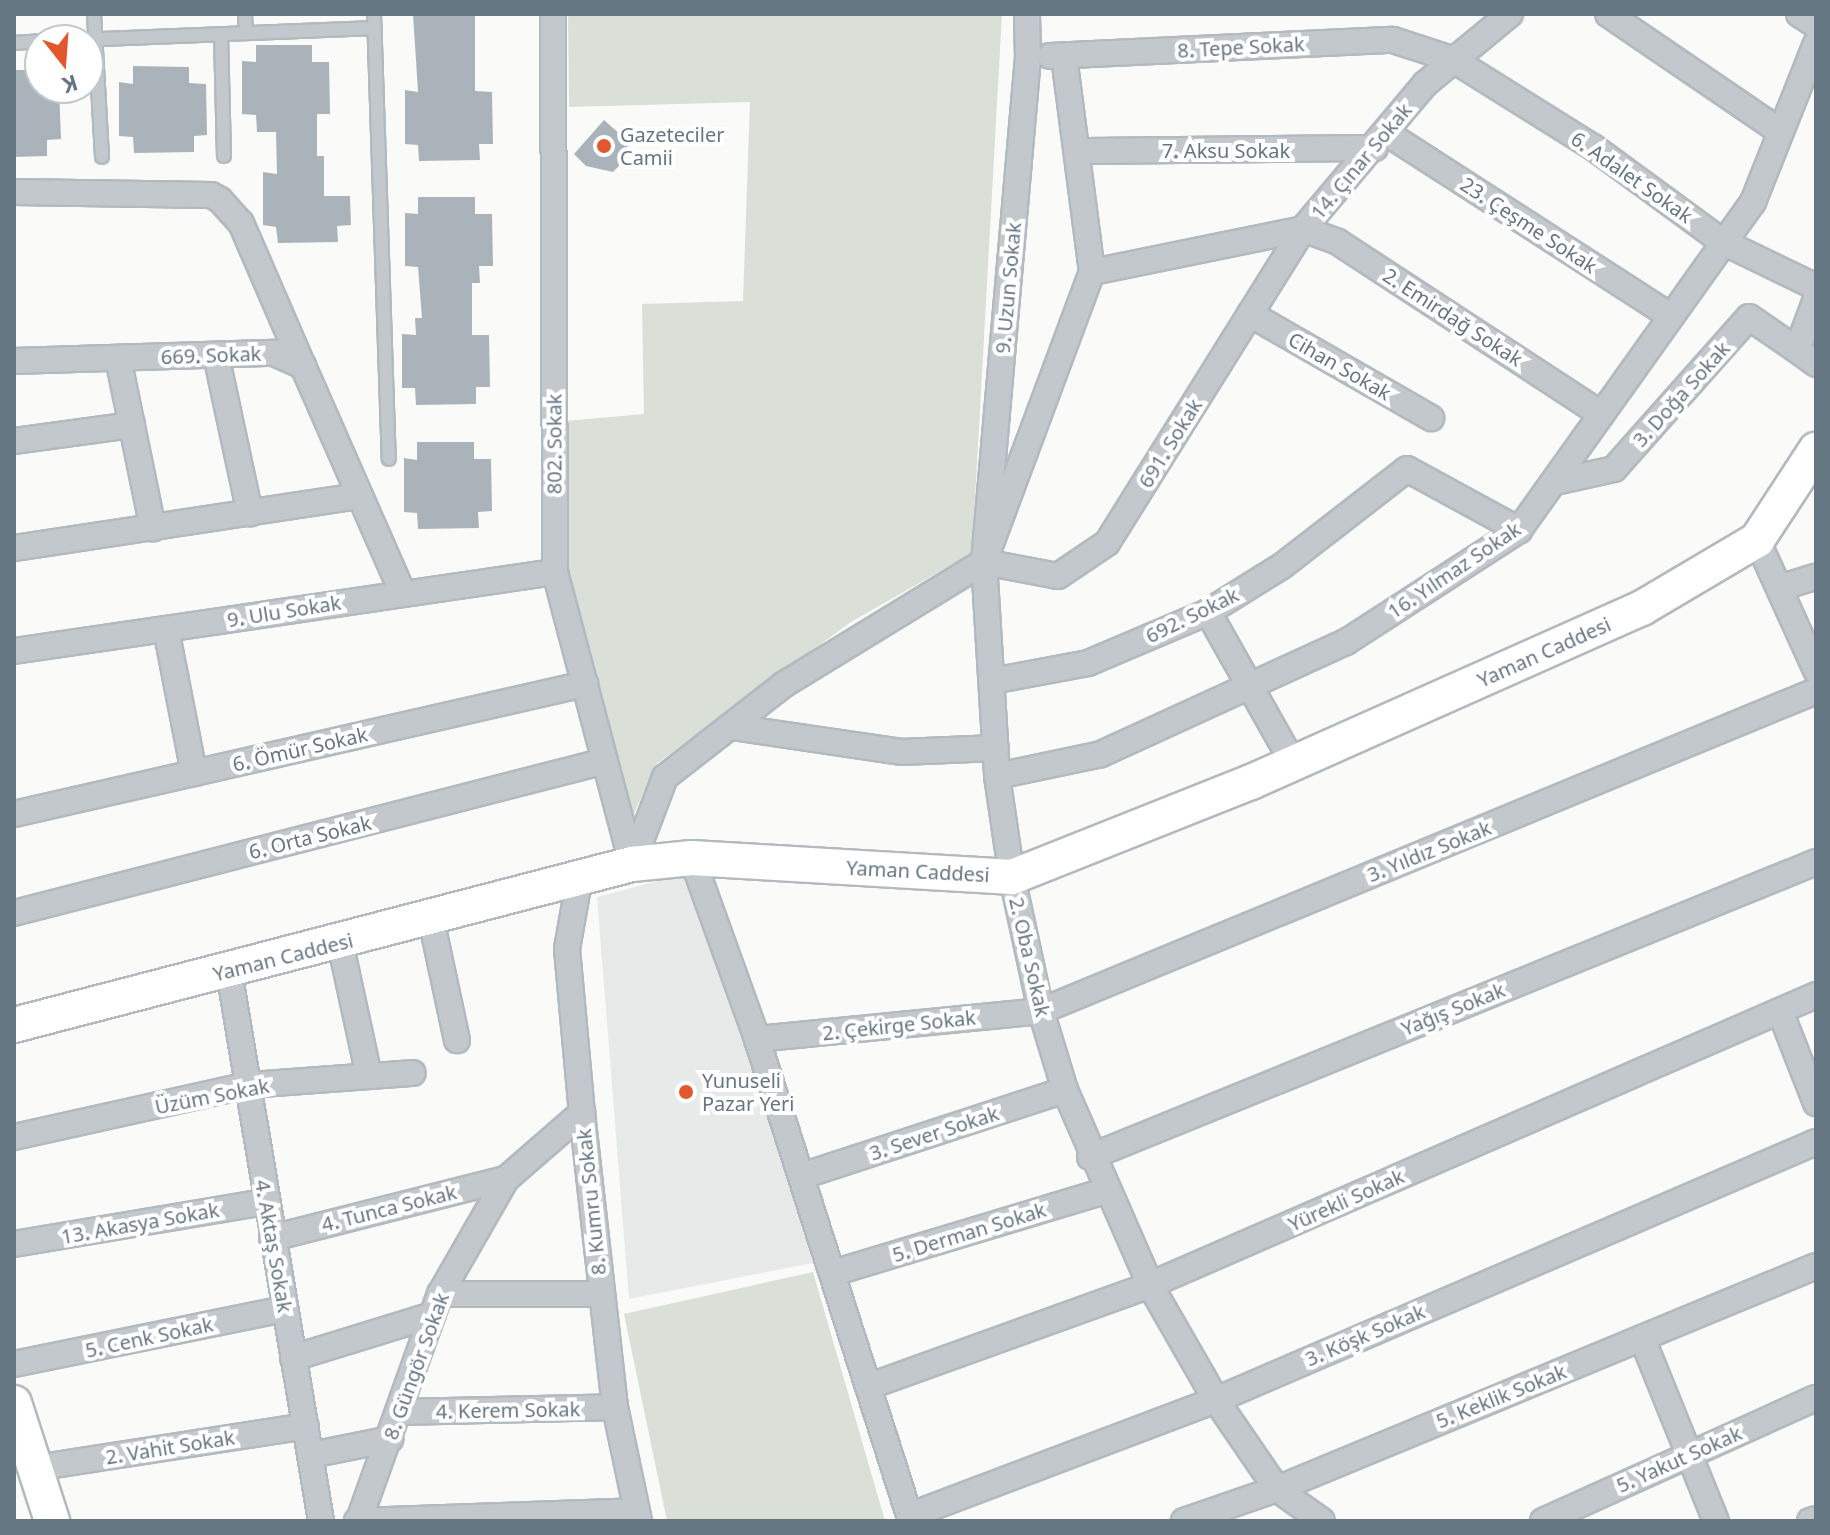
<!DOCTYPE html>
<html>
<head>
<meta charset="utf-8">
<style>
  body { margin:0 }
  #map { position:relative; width:1830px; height:1535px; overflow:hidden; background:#fafaf8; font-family:"Noto Sans",sans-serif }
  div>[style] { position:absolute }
  .built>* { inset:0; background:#e8e9e9 }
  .green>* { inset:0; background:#dadfd7 }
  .building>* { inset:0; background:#aab3b9 }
  .roads { filter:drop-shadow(2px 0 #b3babf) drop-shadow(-2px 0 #b3babf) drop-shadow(0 2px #b3babf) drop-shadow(0 -2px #b3babf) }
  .service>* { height:12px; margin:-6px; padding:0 6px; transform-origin:6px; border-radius:6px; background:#c3c8cc }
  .minor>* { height:24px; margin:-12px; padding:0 12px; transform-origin:12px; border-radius:12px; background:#c3c8cc }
  .secondary>* { height:34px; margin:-17px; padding:0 17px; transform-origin:17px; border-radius:17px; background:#fff }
  .dots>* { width:22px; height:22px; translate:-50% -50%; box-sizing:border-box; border:4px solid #fff; border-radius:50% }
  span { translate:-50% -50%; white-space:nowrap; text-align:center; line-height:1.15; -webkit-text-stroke:8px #fff; paint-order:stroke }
  .street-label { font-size:20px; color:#657683 }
  .poi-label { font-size:20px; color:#657683 }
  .left { translate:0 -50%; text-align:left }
  .frame { position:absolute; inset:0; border:16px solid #657683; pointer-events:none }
  .north { position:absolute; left:24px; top:24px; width:80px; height:80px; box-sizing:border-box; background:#fff; border:2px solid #c1c8cd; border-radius:50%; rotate:163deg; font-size:22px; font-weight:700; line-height:32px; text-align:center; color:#657683 }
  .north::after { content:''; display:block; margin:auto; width:28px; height:36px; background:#e4572e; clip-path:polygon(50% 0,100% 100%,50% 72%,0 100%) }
</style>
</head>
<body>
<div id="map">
  <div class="built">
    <i style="clip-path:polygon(688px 873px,818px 1262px,629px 1299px,597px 897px)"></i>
  </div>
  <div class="green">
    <i style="clip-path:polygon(568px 14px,1002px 14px,972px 553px,851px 622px,656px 764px,633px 816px,568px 571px,565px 421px,644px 414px,642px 304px,743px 301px,750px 102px,569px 107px)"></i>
    <i style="clip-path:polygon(813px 1272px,885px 1521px,667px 1521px,624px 1314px)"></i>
  </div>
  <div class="building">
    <i style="clip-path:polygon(413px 14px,475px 14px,475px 91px,492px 92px,493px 144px,479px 144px,480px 160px,419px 161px,418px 145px,405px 144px,405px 90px,418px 92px)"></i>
    <i style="clip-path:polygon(256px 45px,312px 45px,312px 62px,329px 62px,330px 114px,317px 114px,317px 156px,324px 156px,324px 196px,350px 196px,351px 225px,337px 226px,338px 242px,278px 243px,276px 227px,263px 225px,263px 172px,277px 174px,276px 132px,257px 132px,256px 115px,242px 114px,242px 61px,256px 62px)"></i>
    <i style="clip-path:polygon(133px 66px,189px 67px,189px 83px,206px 84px,207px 135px,194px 136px,194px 152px,134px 153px,133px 137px,119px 136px,119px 82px,133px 84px)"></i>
    <i style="clip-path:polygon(14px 70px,40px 70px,40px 88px,59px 88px,61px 139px,47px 140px,47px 156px,14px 157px)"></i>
    <i style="clip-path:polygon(604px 120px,630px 143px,626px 149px,631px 153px,613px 172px,586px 166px,574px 154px)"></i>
    <i style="clip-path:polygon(418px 197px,475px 197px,475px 214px,492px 214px,493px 266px,479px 266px,480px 283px,472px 283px,472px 335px,489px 335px,490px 387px,476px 387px,476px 404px,416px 405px,415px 388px,402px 388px,402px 334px,416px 335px,415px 318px,422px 318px,418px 267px,405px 266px,405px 213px,418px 214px)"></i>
    <i style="clip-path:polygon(417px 442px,474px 442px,474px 459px,491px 459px,492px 511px,478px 512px,479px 528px,418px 529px,417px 513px,404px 512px,404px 458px,417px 460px)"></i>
  </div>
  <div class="roads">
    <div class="service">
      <i style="left:94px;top:14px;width:143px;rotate:86.8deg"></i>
      <i style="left:245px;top:14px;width:19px;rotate:87deg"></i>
      <i style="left:374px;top:14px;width:445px;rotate:88.1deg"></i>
      <i style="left:221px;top:34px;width:122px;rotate:88.6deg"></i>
      <i style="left:77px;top:40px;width:298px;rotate:-2.3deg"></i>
      <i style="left:14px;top:43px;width:26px;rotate:-4deg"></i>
    </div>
    <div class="minor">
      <i style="left:553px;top:14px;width:558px;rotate:89.79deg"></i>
      <i style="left:555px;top:572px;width:302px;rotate:75.2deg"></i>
      <i style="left:1027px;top:14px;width:43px;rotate:88.7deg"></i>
      <i style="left:1028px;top:57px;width:507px;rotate:94.98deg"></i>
      <i style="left:984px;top:562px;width:214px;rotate:86.5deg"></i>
      <i style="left:997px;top:776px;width:102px;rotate:81.6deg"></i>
      <i style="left:1012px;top:877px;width:137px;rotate:77.8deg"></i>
      <i style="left:1041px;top:1011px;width:83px;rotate:73.1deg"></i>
      <i style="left:1065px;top:1090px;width:213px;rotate:66.4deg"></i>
      <i style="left:1150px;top:1285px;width:133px;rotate:60.1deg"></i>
      <i style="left:1216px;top:1400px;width:108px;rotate:55.6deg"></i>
      <i style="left:1277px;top:1489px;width:55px;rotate:35.4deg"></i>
      <i style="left:1608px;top:14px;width:209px;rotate:34.3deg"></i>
      <i style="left:1799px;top:14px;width:20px;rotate:33deg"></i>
      <i style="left:1050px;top:56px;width:343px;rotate:-2.7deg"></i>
      <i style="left:1393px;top:40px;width:62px;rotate:17.9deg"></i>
      <i style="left:1452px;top:59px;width:166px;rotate:32deg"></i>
      <i style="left:1593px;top:147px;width:161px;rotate:36.2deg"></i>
      <i style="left:1723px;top:242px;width:103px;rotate:25.8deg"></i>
      <i style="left:1388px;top:134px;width:336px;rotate:32.8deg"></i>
      <i style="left:1077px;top:151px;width:298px;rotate:-0.6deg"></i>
      <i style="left:14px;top:192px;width:197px;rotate:0.9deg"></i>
      <i style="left:211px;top:195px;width:10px;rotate:29deg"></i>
      <i style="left:220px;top:200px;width:31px;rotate:48deg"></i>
      <i style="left:241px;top:223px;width:156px;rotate:66.6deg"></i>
      <i style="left:1092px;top:272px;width:215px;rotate:-11.5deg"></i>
      <i style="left:1303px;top:229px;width:189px;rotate:-49.9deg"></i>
      <i style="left:1425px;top:84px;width:110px;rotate:-39.5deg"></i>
      <i style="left:1816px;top:299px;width:54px;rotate:110.4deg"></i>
      <i style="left:1797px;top:350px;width:24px;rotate:36deg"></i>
      <i style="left:1250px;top:314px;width:209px;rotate:29.9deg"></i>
      <i style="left:216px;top:355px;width:162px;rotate:77.9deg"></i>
      <i style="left:118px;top:358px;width:174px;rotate:78.4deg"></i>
      <i style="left:14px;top:361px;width:260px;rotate:-1.8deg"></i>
      <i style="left:274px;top:353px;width:32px;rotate:24deg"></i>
      <i style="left:303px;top:366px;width:247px;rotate:66.3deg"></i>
      <i style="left:14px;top:441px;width:119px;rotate:-7.7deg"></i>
      <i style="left:1555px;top:482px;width:60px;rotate:-12.4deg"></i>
      <i style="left:1614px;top:469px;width:203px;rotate:-48.4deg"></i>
      <i style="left:1749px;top:317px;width:58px;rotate:34.5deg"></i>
      <i style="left:1757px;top:540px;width:143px;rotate:65.6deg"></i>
      <i style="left:14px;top:548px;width:349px;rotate:-8.6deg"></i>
      <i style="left:984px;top:562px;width:75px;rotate:10.7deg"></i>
      <i style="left:1058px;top:576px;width:59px;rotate:-34deg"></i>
      <i style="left:1107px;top:543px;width:370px;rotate:-58deg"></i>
      <i style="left:1303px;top:229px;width:37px;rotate:20deg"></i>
      <i style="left:1338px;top:242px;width:312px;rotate:33.2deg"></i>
      <i style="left:1779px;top:588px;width:39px;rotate:-17deg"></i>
      <i style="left:1208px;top:612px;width:173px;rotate:60.6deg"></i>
      <i style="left:166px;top:629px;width:147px;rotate:79deg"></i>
      <i style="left:14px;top:651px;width:547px;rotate:-8.31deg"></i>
      <i style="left:992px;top:681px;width:98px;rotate:-10.6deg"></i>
      <i style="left:1088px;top:663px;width:130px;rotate:-23deg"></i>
      <i style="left:1208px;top:612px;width:87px;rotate:-31.9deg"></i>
      <i style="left:1282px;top:566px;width:158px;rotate:-37.8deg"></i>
      <i style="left:1407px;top:469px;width:128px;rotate:28.6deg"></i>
      <i style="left:732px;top:727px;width:171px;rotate:8.4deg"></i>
      <i style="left:901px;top:752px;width:95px;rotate:-2.4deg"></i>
      <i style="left:997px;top:776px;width:106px;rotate:-11.9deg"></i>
      <i style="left:1101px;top:754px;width:269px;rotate:-24.6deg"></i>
      <i style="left:1346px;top:642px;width:206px;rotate:-32.9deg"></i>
      <i style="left:1519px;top:530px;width:403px;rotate:-54.5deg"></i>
      <i style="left:1753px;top:202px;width:170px;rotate:-68.3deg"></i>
      <i style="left:14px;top:814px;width:586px;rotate:-12.83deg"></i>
      <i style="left:692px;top:858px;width:192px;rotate:70.2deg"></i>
      <i style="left:757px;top:1039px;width:506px;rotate:72.28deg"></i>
      <i style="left:632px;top:864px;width:93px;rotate:-69.2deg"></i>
      <i style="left:665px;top:777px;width:150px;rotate:-37.9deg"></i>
      <i style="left:783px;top:685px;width:236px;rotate:-31.5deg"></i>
      <i style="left:984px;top:562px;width:309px;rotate:-69.6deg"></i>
      <i style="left:1092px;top:272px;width:218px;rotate:-97.4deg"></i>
      <i style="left:579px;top:881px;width:69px;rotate:100deg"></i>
      <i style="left:567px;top:949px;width:165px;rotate:84.8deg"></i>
      <i style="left:582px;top:1113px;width:296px;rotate:83.6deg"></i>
      <i style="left:615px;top:1407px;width:116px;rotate:78.1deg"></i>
      <i style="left:14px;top:913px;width:610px;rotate:-14.42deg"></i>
      <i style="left:431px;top:919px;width:124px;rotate:77.9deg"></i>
      <i style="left:340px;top:942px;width:137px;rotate:77.8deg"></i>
      <i style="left:229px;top:971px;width:558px;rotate:80.5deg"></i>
      <i style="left:1780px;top:1011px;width:99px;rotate:68.6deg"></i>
      <i style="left:757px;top:1039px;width:285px;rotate:-5.6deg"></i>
      <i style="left:1041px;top:1011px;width:838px;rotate:-22.44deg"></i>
      <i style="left:14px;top:1137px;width:241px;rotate:-12.5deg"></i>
      <i style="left:249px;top:1085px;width:164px;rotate:-4.2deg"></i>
      <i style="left:1090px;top:1157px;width:784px;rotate:-22.11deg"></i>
      <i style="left:802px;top:1176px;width:277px;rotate:-18.1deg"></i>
      <i style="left:272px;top:1238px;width:241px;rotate:-14.2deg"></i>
      <i style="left:14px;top:1244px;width:255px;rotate:-9.5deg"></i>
      <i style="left:833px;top:1273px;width:284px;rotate:-16.8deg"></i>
      <i style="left:440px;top:1294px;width:161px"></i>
      <i style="left:1642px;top:1338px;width:197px;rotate:68deg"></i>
      <i style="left:293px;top:1358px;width:146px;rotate:-17.1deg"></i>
      <i style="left:14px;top:1364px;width:277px;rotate:-11.5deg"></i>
      <i style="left:870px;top:1386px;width:298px;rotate:-19.8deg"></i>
      <i style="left:1150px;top:1285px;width:726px;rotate:-23.53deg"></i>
      <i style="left:401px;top:1412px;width:214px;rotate:-1.3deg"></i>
      <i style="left:311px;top:1455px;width:81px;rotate:-11.4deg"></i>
      <i style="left:35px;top:1468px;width:274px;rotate:-8.8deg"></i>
      <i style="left:909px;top:1516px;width:328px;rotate:-20.7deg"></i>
      <i style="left:1216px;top:1400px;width:653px;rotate:-23.27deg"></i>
      <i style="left:359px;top:1520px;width:240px;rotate:-70.3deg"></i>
      <i style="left:440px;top:1294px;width:133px;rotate:-60.1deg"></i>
      <i style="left:506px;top:1179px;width:101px;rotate:-41deg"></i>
      <i style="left:357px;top:1521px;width:280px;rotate:-2deg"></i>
      <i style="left:1184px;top:1521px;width:98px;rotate:-19deg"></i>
      <i style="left:1277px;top:1489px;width:583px;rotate:-22.48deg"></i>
      <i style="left:1543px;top:1521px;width:299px;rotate:-24.3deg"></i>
      <i style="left:1810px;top:1521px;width:6px;rotate:-18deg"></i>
    </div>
    <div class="secondary">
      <i style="left:14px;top:1025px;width:639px;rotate:-14.6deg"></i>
      <i style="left:632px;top:864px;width:60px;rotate:-5.7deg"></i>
      <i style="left:692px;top:858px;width:321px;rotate:3.4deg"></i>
      <i style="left:1012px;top:877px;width:257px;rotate:-21.7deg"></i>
      <i style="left:1251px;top:782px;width:428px;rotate:-24deg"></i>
      <i style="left:1642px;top:608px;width:134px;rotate:-30.6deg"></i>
      <i style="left:1757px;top:540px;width:108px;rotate:-56.8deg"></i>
      <i style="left:14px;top:1403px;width:124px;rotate:72.1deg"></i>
    </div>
  </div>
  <div class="dots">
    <i style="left:604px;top:146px;background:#e4572e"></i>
    <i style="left:686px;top:1092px;background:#e4572e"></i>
  </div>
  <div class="street-label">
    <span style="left:1241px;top:47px;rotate:-3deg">8. Tepe Sokak</span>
    <span style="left:1226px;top:150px">7. Aksu Sokak</span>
    <span style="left:1361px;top:161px;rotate:-50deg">14. Çınar Sokak</span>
    <span style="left:1632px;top:177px;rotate:35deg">6. Adalet Sokak</span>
    <span style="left:1529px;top:225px;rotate:33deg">23. Çeşme Sokak</span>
    <span style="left:1008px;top:288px;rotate:-85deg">9. Uzun Sokak</span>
    <span style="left:1453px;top:317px;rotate:33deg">2. Emirdağ Sokak</span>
    <span style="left:211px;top:355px;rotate:-2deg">669. Sokak</span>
    <span style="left:1340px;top:366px;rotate:30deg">Cihan Sokak</span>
    <span style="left:1681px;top:394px;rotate:-48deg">3. Doğa Sokak</span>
    <span style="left:1170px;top:443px;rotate:-58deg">691. Sokak</span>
    <span style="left:554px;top:444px;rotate:-90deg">802. Sokak</span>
    <span style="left:1454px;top:570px;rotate:-34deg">16. Yılmaz Sokak</span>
    <span style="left:284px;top:611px;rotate:-9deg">9. Ulu Sokak</span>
    <span style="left:1192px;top:615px;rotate:-26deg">692. Sokak</span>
    <span style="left:1544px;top:652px;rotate:-24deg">Yaman Caddesi</span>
    <span style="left:300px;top:749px;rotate:-13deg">6. Ömür Sokak</span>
    <span style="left:310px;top:837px;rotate:-14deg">6. Orta Sokak</span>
    <span style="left:1429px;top:851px;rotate:-22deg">3. Yıldız Sokak</span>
    <span style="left:918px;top:871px;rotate:3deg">Yaman Caddesi</span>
    <span style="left:283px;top:957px;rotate:-14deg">Yaman Caddesi</span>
    <span style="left:1030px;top:957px;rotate:77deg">2. Oba Sokak</span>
    <span style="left:1453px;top:1009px;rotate:-22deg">Yağış Sokak</span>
    <span style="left:899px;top:1025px;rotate:-6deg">2. Çekirge Sokak</span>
    <span style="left:212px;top:1096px;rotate:-11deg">Üzüm Sokak</span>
    <span style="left:934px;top:1133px;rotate:-18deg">3. Sever Sokak</span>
    <span style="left:1346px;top:1200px;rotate:-24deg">Yürekli Sokak</span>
    <span style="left:591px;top:1202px;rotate:-96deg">8. Kumru Sokak</span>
    <span style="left:389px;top:1208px;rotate:-14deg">4. Tunca Sokak</span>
    <span style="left:140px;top:1223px;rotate:-10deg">13. Akasya Sokak</span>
    <span style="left:969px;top:1232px;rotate:-17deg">5. Derman Sokak</span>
    <span style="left:274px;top:1246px;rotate:80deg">4. Aktaş Sokak</span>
    <span style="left:1365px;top:1335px;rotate:-23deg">3. Köşk Sokak</span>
    <span style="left:149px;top:1337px;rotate:-12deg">5. Cenk Sokak</span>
    <span style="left:416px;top:1366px;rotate:-70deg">8. Güngör Sokak</span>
    <span style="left:1501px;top:1396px;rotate:-22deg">5. Keklik Sokak</span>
    <span style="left:508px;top:1410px;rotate:-1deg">4. Kerem Sokak</span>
    <span style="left:170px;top:1447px;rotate:-9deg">2. Vahit Sokak</span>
    <span style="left:1679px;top:1459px;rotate:-24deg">5. Yakut Sokak</span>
  </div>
  <div class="poi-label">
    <span class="left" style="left:620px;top:146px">Gazeteciler<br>Camii</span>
    <span class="left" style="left:702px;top:1092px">Yunuseli<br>Pazar Yeri</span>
  </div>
  <div class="frame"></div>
  <div class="north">K</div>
</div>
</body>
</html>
